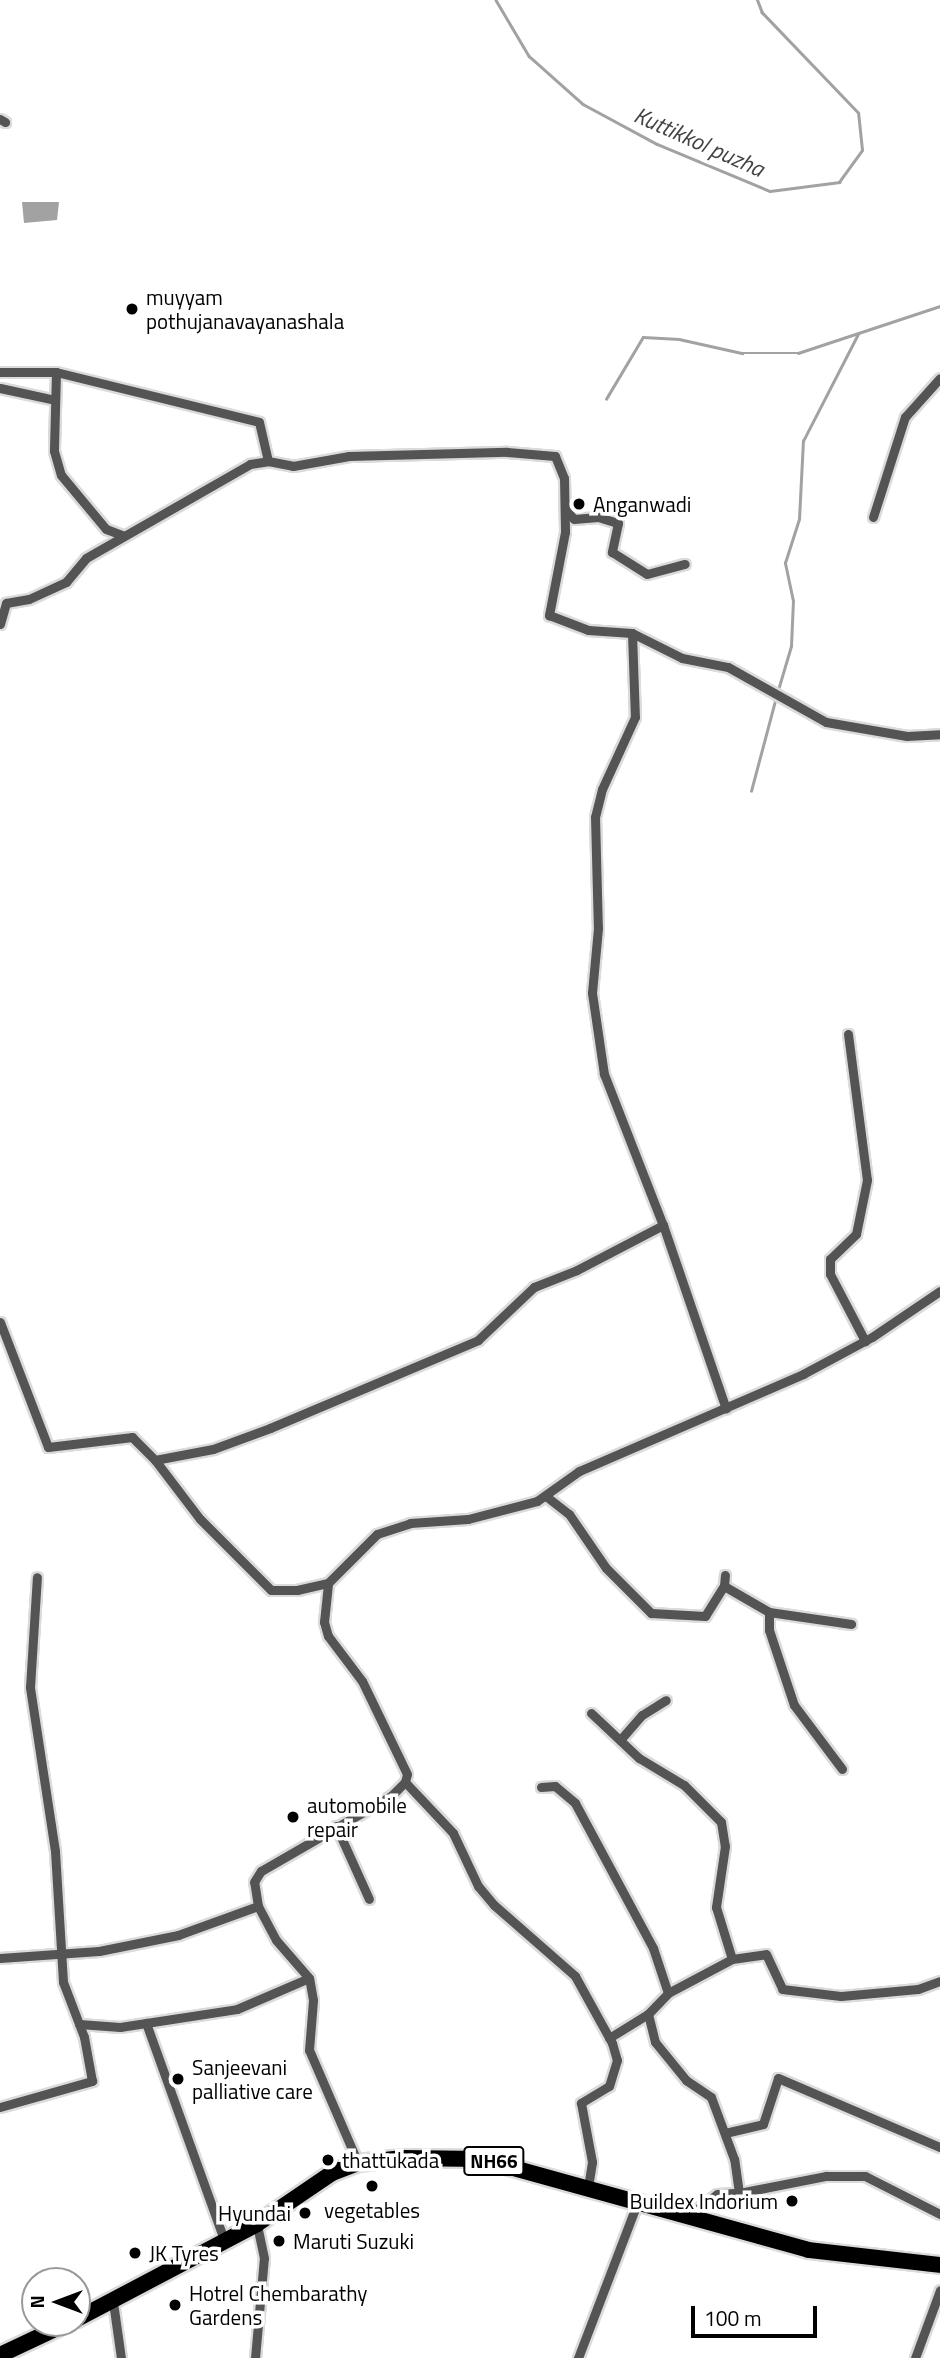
<!DOCTYPE html>
<html>
<head>
<meta charset="utf-8">
<style>
  body { margin:0 }
  #map { position:relative; width:940px; height:2358px; overflow:hidden; background:#fff; font-family:"Titillium Web",sans-serif }
  div>[style] { position:absolute }
  .water>* { inset:0; background:#a2a2a2 }
  .stream>* { height:2.5px; margin:-1.25px; padding:0 1.25px; transform-origin:1.25px; border-radius:1.25px; background:#a2a2a2 }
  .roads { filter:drop-shadow(2px 0 #dbdbdb) drop-shadow(-2px 0 #dbdbdb) drop-shadow(0 2px #dbdbdb) drop-shadow(0 -2px #dbdbdb) }
  .minor>* { height:9px; margin:-4.5px; padding:0 4.5px; transform-origin:4.5px; border-radius:4.5px; background:#545454 }
  .trunk>* { height:16px; margin:-8px; padding:0 8px; transform-origin:8px; border-radius:8px; background:#000 }
  .dots>* { width:19px; height:19px; translate:-50% -50%; box-sizing:border-box; border:4px solid #fff; border-radius:50% }
  span { translate:-50% -50%; white-space:nowrap; text-align:center; line-height:1.15; -webkit-text-stroke:7px #fff; paint-order:stroke }
  .shield-label span { padding:2px 5px; background:#fff; border:2px solid; border-radius:5px; -webkit-text-stroke-width:0 }
  .shield-label { font-size:19px; color:#000; font-weight:700 }
  .poi-label { font-size:21px; color:#000 }
  .left { translate:0 -50%; text-align:left }
  .right { translate:-100% -50%; text-align:right }
  .water-label { font-size:23px; color:#434343; font-style:italic }
  .north { position:absolute; left:21px; top:2267px; width:70px; height:70px; box-sizing:border-box; background:#fff; border:2px solid #999; border-radius:50%; rotate:270deg; font-size:19px; font-weight:700; line-height:28px; text-align:center; color:#000 }
  .north::after { content:''; display:block; margin:auto; width:24px; height:32px; background:#000; clip-path:polygon(50% 0,100% 100%,50% 72%,0 100%) }
  .scale { position:absolute; left:691px; top:2306px; width:126px; height:32px; box-sizing:border-box; border:4px solid #000; border-top:0; padding-left:9px; font-size:21px; line-height:24px; white-space:nowrap; color:#000; -webkit-text-stroke:5px #fff; paint-order:stroke }
</style>
</head>
<body>
<div id="map">
  <div class="water">
    <i style="clip-path:polygon(22px 202px,59px 202px,57px 220px,24px 223px)"></i>
  </div>
  <div class="stream">
    <i style="left:496px;top:0;width:65px;rotate:59.5deg"></i>
    <i style="left:529px;top:56px;width:72px;rotate:41.6deg"></i>
    <i style="left:583px;top:104px;width:84px;rotate:28.4deg"></i>
    <i style="left:657px;top:144px;width:122px;rotate:22.6deg"></i>
    <i style="left:770px;top:191px;width:70px;rotate:-7.4deg"></i>
    <i style="left:839px;top:182px;width:39px;rotate:-54deg"></i>
    <i style="left:862px;top:150px;width:37px;rotate:-96deg"></i>
    <i style="left:858px;top:113px;width:139px;rotate:-133.8deg"></i>
    <i style="left:762px;top:13px;width:14px;rotate:-111deg"></i>
    <i style="left:606px;top:399px;width:72px;rotate:-59.2deg"></i>
    <i style="left:643px;top:337px;width:36px;rotate:3deg"></i>
    <i style="left:679px;top:339px;width:65px;rotate:12.5deg"></i>
    <i style="left:742px;top:353px;width:56px"></i>
    <i style="left:798px;top:353px;width:150px;rotate:-18.3deg"></i>
    <i style="left:778px;top:690px;width:46px;rotate:-73.5deg"></i>
    <i style="left:791px;top:646px;width:45px;rotate:-87.5deg"></i>
    <i style="left:793px;top:601px;width:39px;rotate:-102deg"></i>
    <i style="left:785px;top:563px;width:46px;rotate:-72.3deg"></i>
    <i style="left:799px;top:519px;width:78px;rotate:-87.1deg"></i>
    <i style="left:803px;top:441px;width:120px;rotate:-62.8deg"></i>
    <i style="left:751px;top:791px;width:97px;rotate:-75.1deg"></i>
  </div>
  <div class="roads">
    <div class="minor">
      <i style="left:0;top:119px;width:6px;rotate:31deg"></i>
      <i style="left:0;top:372px;width:56px"></i>
      <i style="left:56px;top:372px;width:209px;rotate:13.8deg"></i>
      <i style="left:259px;top:422px;width:40px;rotate:77deg"></i>
      <i style="left:268px;top:461px;width:25px;rotate:11deg"></i>
      <i style="left:293px;top:466px;width:57px;rotate:-10.1deg"></i>
      <i style="left:349px;top:456px;width:158px;rotate:-1.5deg"></i>
      <i style="left:507px;top:452px;width:48px;rotate:4.8deg"></i>
      <i style="left:555px;top:456px;width:24px;rotate:68deg"></i>
      <i style="left:564px;top:478px;width:54px;rotate:88.9deg"></i>
      <i style="left:565px;top:532px;width:85px;rotate:100.9deg"></i>
      <i style="left:549px;top:615px;width:42px;rotate:21deg"></i>
      <i style="left:588px;top:630px;width:44px;rotate:3.9deg"></i>
      <i style="left:632px;top:633px;width:56px;rotate:26.6deg"></i>
      <i style="left:682px;top:658px;width:47px;rotate:11.1deg"></i>
      <i style="left:728px;top:667px;width:112px;rotate:29.3deg"></i>
      <i style="left:826px;top:722px;width:82px;rotate:9.8deg"></i>
      <i style="left:907px;top:736px;width:33px;rotate:-3deg"></i>
      <i style="left:56px;top:372px;width:79px;rotate:91.5deg"></i>
      <i style="left:54px;top:451px;width:25px;rotate:74deg"></i>
      <i style="left:61px;top:475px;width:70px;rotate:50.2deg"></i>
      <i style="left:106px;top:529px;width:19px;rotate:21deg"></i>
      <i style="left:0;top:388px;width:56px;rotate:12.3deg"></i>
      <i style="left:565px;top:509px;width:13px;rotate:48deg"></i>
      <i style="left:574px;top:519px;width:24px;rotate:-5deg"></i>
      <i style="left:598px;top:517px;width:21px;rotate:17deg"></i>
      <i style="left:618px;top:523px;width:30px;rotate:102deg"></i>
      <i style="left:612px;top:552px;width:41px;rotate:32.2deg"></i>
      <i style="left:647px;top:574px;width:39px;rotate:-15deg"></i>
      <i style="left:873px;top:517px;width:105px;rotate:-72.3deg"></i>
      <i style="left:905px;top:417px;width:52px;rotate:-48.1deg"></i>
      <i style="left:0;top:624px;width:22px;rotate:-74deg"></i>
      <i style="left:6px;top:603px;width:23px;rotate:-10deg"></i>
      <i style="left:29px;top:599px;width:41px;rotate:-24.7deg"></i>
      <i style="left:66px;top:582px;width:31px;rotate:-50deg"></i>
      <i style="left:86px;top:558px;width:189px;rotate:-29.8deg"></i>
      <i style="left:250px;top:464px;width:18px;rotate:-9deg"></i>
      <i style="left:632px;top:633px;width:84px;rotate:88deg"></i>
      <i style="left:635px;top:717px;width:79px;rotate:114.6deg"></i>
      <i style="left:602px;top:789px;width:29px;rotate:104deg"></i>
      <i style="left:595px;top:817px;width:111px;rotate:88.5deg"></i>
      <i style="left:598px;top:928px;width:65px;rotate:95.3deg"></i>
      <i style="left:592px;top:993px;width:82px;rotate:81.6deg"></i>
      <i style="left:604px;top:1074px;width:162px;rotate:68.7deg"></i>
      <i style="left:663px;top:1225px;width:194px;rotate:71.1deg"></i>
      <i style="left:848px;top:1034px;width:147px;rotate:82.6deg"></i>
      <i style="left:867px;top:1180px;width:55px;rotate:101.5deg"></i>
      <i style="left:856px;top:1234px;width:36px;rotate:136deg"></i>
      <i style="left:830px;top:1259px;width:15px;rotate:90deg"></i>
      <i style="left:830px;top:1274px;width:76px;rotate:62.4deg"></i>
      <i style="left:0;top:1322px;width:134px;rotate:69deg"></i>
      <i style="left:48px;top:1447px;width:85px;rotate:-6.8deg"></i>
      <i style="left:132px;top:1437px;width:33px;rotate:45deg"></i>
      <i style="left:155px;top:1460px;width:59px;rotate:-10.7deg"></i>
      <i style="left:213px;top:1449px;width:61px;rotate:-20.2deg"></i>
      <i style="left:270px;top:1428px;width:226px;rotate:-22.9deg"></i>
      <i style="left:478px;top:1340px;width:77px;rotate:-43.4deg"></i>
      <i style="left:534px;top:1287px;width:46px;rotate:-21.6deg"></i>
      <i style="left:577px;top:1270px;width:97px;rotate:-27.6deg"></i>
      <i style="left:155px;top:1460px;width:74px;rotate:52.7deg"></i>
      <i style="left:200px;top:1519px;width:100px;rotate:45deg"></i>
      <i style="left:271px;top:1590px;width:26px"></i>
      <i style="left:297px;top:1590px;width:32px;rotate:-13deg"></i>
      <i style="left:547px;top:1497px;width:28px;rotate:38deg"></i>
      <i style="left:569px;top:1514px;width:65px;rotate:55.6deg"></i>
      <i style="left:606px;top:1568px;width:64px;rotate:45deg"></i>
      <i style="left:651px;top:1613px;width:54px;rotate:3.2deg"></i>
      <i style="left:705px;top:1616px;width:36px;rotate:-58deg"></i>
      <i style="left:724px;top:1586px;width:52px;rotate:30deg"></i>
      <i style="left:769px;top:1612px;width:83px;rotate:8.3deg"></i>
      <i style="left:724px;top:1586px;width:11px;rotate:-85deg"></i>
      <i style="left:769px;top:1612px;width:18px;rotate:90deg"></i>
      <i style="left:769px;top:1630px;width:79px;rotate:71.6deg"></i>
      <i style="left:794px;top:1705px;width:80px;rotate:53.1deg"></i>
      <i style="left:591px;top:1713px;width:66px;rotate:43.2deg"></i>
      <i style="left:639px;top:1758px;width:52px;rotate:31deg"></i>
      <i style="left:684px;top:1785px;width:52px;rotate:45deg"></i>
      <i style="left:721px;top:1822px;width:24px;rotate:81deg"></i>
      <i style="left:725px;top:1846px;width:62px;rotate:98.4deg"></i>
      <i style="left:716px;top:1907px;width:54px;rotate:72.9deg"></i>
      <i style="left:620px;top:1740px;width:33px;rotate:-49deg"></i>
      <i style="left:642px;top:1715px;width:28px;rotate:-32deg"></i>
      <i style="left:405px;top:1782px;width:70px;rotate:46.7deg"></i>
      <i style="left:453px;top:1833px;width:59px;rotate:64.7deg"></i>
      <i style="left:478px;top:1886px;width:25px;rotate:50deg"></i>
      <i style="left:494px;top:1905px;width:108px;rotate:41.2deg"></i>
      <i style="left:575px;top:1976px;width:77px;rotate:61.1deg"></i>
      <i style="left:612px;top:2043px;width:18px;rotate:74deg"></i>
      <i style="left:617px;top:2060px;width:27px;rotate:107deg"></i>
      <i style="left:609px;top:2086px;width:33px;rotate:149deg"></i>
      <i style="left:581px;top:2103px;width:60px;rotate:79.4deg"></i>
      <i style="left:592px;top:2162px;width:26px;rotate:99deg"></i>
      <i style="left:541px;top:1787px;width:14px;rotate:-4deg"></i>
      <i style="left:555px;top:1786px;width:26px;rotate:40deg"></i>
      <i style="left:575px;top:1803px;width:165px;rotate:61.7deg"></i>
      <i style="left:653px;top:1948px;width:47px;rotate:71.6deg"></i>
      <i style="left:336px;top:1826px;width:80px;rotate:65.7deg"></i>
      <i style="left:0;top:1958px;width:99px;rotate:-4deg"></i>
      <i style="left:99px;top:1951px;width:81px;rotate:-11.4deg"></i>
      <i style="left:178px;top:1935px;width:85px;rotate:-19.9deg"></i>
      <i style="left:146px;top:2023px;width:233px;rotate:70.2deg"></i>
      <i style="left:79px;top:2024px;width:41px;rotate:4.2deg"></i>
      <i style="left:120px;top:2027px;width:118px;rotate:-8.7deg"></i>
      <i style="left:237px;top:2009px;width:78px;rotate:-23.3deg"></i>
      <i style="left:609px;top:2038px;width:46px;rotate:-31.6deg"></i>
      <i style="left:0;top:2107px;width:96px;rotate:-15.8deg"></i>
      <i style="left:92px;top:2081px;width:45px;rotate:-100.3deg"></i>
      <i style="left:84px;top:2037px;width:59px;rotate:-110.9deg"></i>
      <i style="left:63px;top:1982px;width:131px;rotate:-93.5deg"></i>
      <i style="left:55px;top:1851px;width:166px;rotate:-98.7deg"></i>
      <i style="left:30px;top:1687px;width:110px;rotate:-86.4deg"></i>
      <i style="left:725px;top:2133px;width:39px;rotate:-13deg"></i>
      <i style="left:763px;top:2124px;width:48px;rotate:-71.9deg"></i>
      <i style="left:778px;top:2078px;width:176px;rotate:23.1deg"></i>
      <i style="left:358px;top:2163px;width:123px;rotate:-113.4deg"></i>
      <i style="left:309px;top:2050px;width:50px;rotate:-85.4deg"></i>
      <i style="left:313px;top:2000px;width:22px;rotate:-100deg"></i>
      <i style="left:309px;top:1978px;width:50px;rotate:-131deg"></i>
      <i style="left:276px;top:1940px;width:38px;rotate:-118deg"></i>
      <i style="left:258px;top:1906px;width:24px;rotate:-99deg"></i>
      <i style="left:254px;top:1882px;width:13px;rotate:-58deg"></i>
      <i style="left:261px;top:1871px;width:150px;rotate:-30deg"></i>
      <i style="left:391px;top:1796px;width:20px;rotate:-45deg"></i>
      <i style="left:405px;top:1782px;width:8px;rotate:-76deg"></i>
      <i style="left:407px;top:1774px;width:103px;rotate:-115.8deg"></i>
      <i style="left:362px;top:1681px;width:56px;rotate:-127.1deg"></i>
      <i style="left:328px;top:1636px;width:15px;rotate:-106deg"></i>
      <i style="left:324px;top:1622px;width:39px;rotate:-84deg"></i>
      <i style="left:328px;top:1583px;width:69px;rotate:-45deg"></i>
      <i style="left:377px;top:1534px;width:35px;rotate:-18deg"></i>
      <i style="left:410px;top:1523px;width:58px;rotate:-3.9deg"></i>
      <i style="left:468px;top:1519px;width:71px;rotate:-14.6deg"></i>
      <i style="left:537px;top:1501px;width:52px;rotate:-35.5deg"></i>
      <i style="left:579px;top:1471px;width:244px;rotate:-23.4deg"></i>
      <i style="left:803px;top:1374px;width:78px;rotate:-28.2deg"></i>
      <i style="left:872px;top:1337px;width:82px;rotate:-34.1deg"></i>
      <i style="left:739px;top:2193px;width:89px;rotate:-11.1deg"></i>
      <i style="left:826px;top:2176px;width:39px"></i>
      <i style="left:865px;top:2176px;width:84px;rotate:26.9deg"></i>
      <i style="left:688px;top:2216px;width:36px;rotate:-37deg"></i>
      <i style="left:717px;top:2194px;width:22px;rotate:-3deg"></i>
      <i style="left:739px;top:2193px;width:34px;rotate:-98deg"></i>
      <i style="left:734px;top:2159px;width:66px;rotate:-110.4deg"></i>
      <i style="left:711px;top:2097px;width:30px;rotate:-146deg"></i>
      <i style="left:686px;top:2080px;width:49px;rotate:-129.2deg"></i>
      <i style="left:655px;top:2042px;width:29px;rotate:-104deg"></i>
      <i style="left:648px;top:2014px;width:29px;rotate:-46deg"></i>
      <i style="left:668px;top:1993px;width:72px;rotate:-28deg"></i>
      <i style="left:732px;top:1959px;width:34px;rotate:-8deg"></i>
      <i style="left:766px;top:1954px;width:38px;rotate:65deg"></i>
      <i style="left:782px;top:1989px;width:59px;rotate:6.8deg"></i>
      <i style="left:841px;top:1996px;width:77px;rotate:-5.2deg"></i>
      <i style="left:918px;top:1989px;width:23px;rotate:-20deg"></i>
      <i style="left:113px;top:2302px;width:57px;rotate:81.9deg"></i>
      <i style="left:255px;top:2358px;width:100px;rotate:-84.9deg"></i>
      <i style="left:264px;top:2258px;width:35px;rotate:-102deg"></i>
      <i style="left:578px;top:2358px;width:168px;rotate:-69.1deg"></i>
      <i style="left:915px;top:2358px;width:72px;rotate:-69.8deg"></i>
    </div>
    <div class="trunk">
      <i style="left:77px;top:2319px;width:204px;rotate:-27.8deg"></i>
      <i style="left:257px;top:2224px;width:91px;rotate:-34.2deg"></i>
      <i style="left:332px;top:2173px;width:28px;rotate:-21deg"></i>
      <i style="left:358px;top:2163px;width:45px;rotate:-6.3deg"></i>
      <i style="left:403px;top:2158px;width:78px;rotate:0.7deg"></i>
      <i style="left:481px;top:2159px;width:340px;rotate:15.5deg"></i>
      <i style="left:809px;top:2250px;width:132px;rotate:6.5deg"></i>
      <i style="left:0;top:2355px;width:75px;rotate:-25.2deg"></i>
    </div>
  </div>
  <div class="dots">
    <i style="left:132px;top:309px;background:#000"></i>
    <i style="left:579px;top:504px;background:#000"></i>
    <i style="left:293px;top:1817px;background:#000"></i>
    <i style="left:178px;top:2079px;background:#000"></i>
    <i style="left:328px;top:2160px;background:#000"></i>
    <i style="left:372px;top:2186px;background:#000"></i>
    <i style="left:792px;top:2201px;background:#000"></i>
    <i style="left:305px;top:2213px;background:#000"></i>
    <i style="left:279px;top:2241px;background:#000"></i>
    <i style="left:135px;top:2253px;background:#000"></i>
    <i style="left:175px;top:2305px;background:#000"></i>
  </div>
  <div class="shield-label">
    <span style="left:494px;top:2161px">NH66</span>
  </div>
  <div class="poi-label">
    <span class="left" style="left:146px;top:309px">muyyam<br>pothujanavayanashala</span>
    <span class="left" style="left:593px;top:504px">Anganwadi</span>
    <span class="left" style="left:307px;top:1817px">automobile<br>repair</span>
    <span class="left" style="left:192px;top:2079px">Sanjeevani<br>palliative care</span>
    <span class="left" style="left:342px;top:2160px">thattukada</span>
    <span class="right" style="left:778px;top:2201px">Buildex Indorium</span>
    <span style="left:372px;top:2210px">vegetables</span>
    <span class="right" style="left:291px;top:2213px">Hyundai</span>
    <span class="left" style="left:293px;top:2241px">Maruti Suzuki</span>
    <span class="left" style="left:149px;top:2253px">JK Tyres</span>
    <span class="left" style="left:189px;top:2305px">Hotrel Chembarathy<br>Gardens</span>
  </div>
  <div class="water-label">
    <span style="left:699px;top:142px;rotate:24deg">Kuttikkol puzha</span>
  </div>
  <div class="north">N</div>
  <div class="scale">100 m</div>
</div>
</body>
</html>
